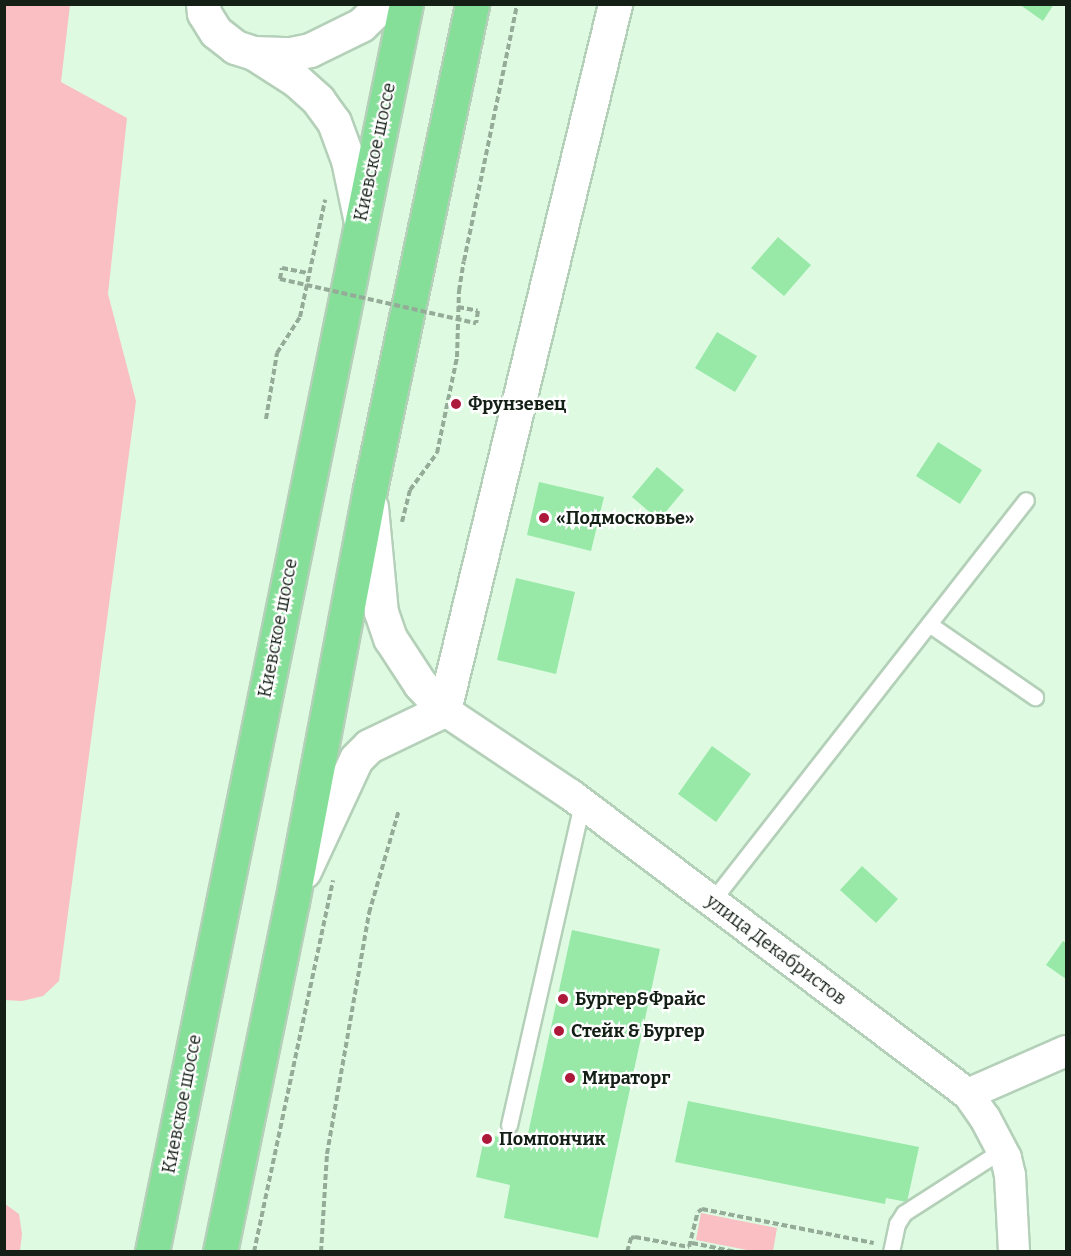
<!DOCTYPE html>
<html>
<head>
<meta charset="utf-8">
<style>
  body { margin:0 }
  #map { position:relative; width:1071px; height:1256px; overflow:hidden; background:#defbe2; font-family:Bitter,serif }
  div>[style] { position:absolute }
  .green>* { inset:0; background:#f9bfc2 }
  .building>* { inset:0; background:#98e8a8 }
  .path>* { height:4px; margin-top:-2px; transform-origin:0; background:repeating-linear-gradient(90deg,#94ab98 0 6px,transparent 0 9px) }
  .roads { filter:drop-shadow(2px 0 #b4d0b8) drop-shadow(-2px 0 #b4d0b8) drop-shadow(0 2px #b4d0b8) drop-shadow(0 -2px #b4d0b8) }
  .lane>* { height:15px; margin:-7.5px; padding:0 7.5px; transform-origin:7.5px; border-radius:7.5px; background:#fff }
  .street>* { height:30px; margin:-15px; padding:0 15px; transform-origin:15px; border-radius:15px; background:#fff }
  .secondary>* { height:33px; margin:-16.5px; padding:0 16.5px; transform-origin:16.5px; border-radius:16.5px; background:#fff }
  .highway>* { height:33px; margin:-16.5px; padding:0 16.5px; transform-origin:16.5px; border-radius:16.5px; background:#86df99 }
  .path-bridge>* { height:4px; margin-top:-2px; transform-origin:0; background:repeating-linear-gradient(90deg,#94ab98 0 6px,transparent 0 9px) }
  .dots>* { width:16px; height:16px; translate:-50% -50%; box-sizing:border-box; border:3px solid #fff; border-radius:50% }
  span { translate:-50% -50%; white-space:nowrap; text-align:center; line-height:1.15; -webkit-text-stroke:4.5px #fff; paint-order:stroke }
  .street-label { font-size:18px; color:#141f16 }
  .poi-label { font-size:18px; color:#141f16; font-weight:700 }
  .left { translate:0 -50%; text-align:left }
  .frame { position:absolute; inset:0; border:6px solid #141f16; pointer-events:none }
</style>
</head>
<body>
<div id="map">
  <div class="green">
    <i style="clip-path:polygon(4px 5px,70px 5px,61px 82px,127px 118px,108px 294px,136px 401px,59px 981px,43px 996px,22px 1001px,4px 1000px)"></i>
    <i style="clip-path:polygon(5px 1204px,19px 1214px,22px 1234px,20px 1251px,5px 1251px)"></i>
    <i style="clip-path:polygon(701px 1213px,777px 1228px,773px 1251px,752px 1251px,696px 1240px)"></i>
  </div>
  <div class="building">
    <i style="clip-path:polygon(1019px 4px,1054px 4px,1043px 21px)"></i>
    <i style="clip-path:polygon(778px 237px,811px 265px,784px 296px,751px 268px)"></i>
    <i style="clip-path:polygon(717px 332px,757px 356px,735px 392px,695px 368px)"></i>
    <i style="clip-path:polygon(938px 442px,982px 470px,960px 504px,916px 476px)"></i>
    <i style="clip-path:polygon(657px 467px,684px 490px,659px 520px,632px 497px)"></i>
    <i style="clip-path:polygon(539px 482px,604px 497px,591px 551px,527px 535px)"></i>
    <i style="clip-path:polygon(516px 578px,575px 592px,556px 674px,497px 660px)"></i>
    <i style="clip-path:polygon(712px 746px,751px 774px,716px 822px,678px 794px)"></i>
    <i style="clip-path:polygon(862px 866px,898px 899px,876px 923px,840px 890px)"></i>
    <i style="clip-path:polygon(572px 930px,660px 949px,598px 1238px,504px 1218px,510px 1185px,476px 1177px,485px 1134px,526px 1143px)"></i>
    <i style="clip-path:polygon(1063px 941px,1066px 943px,1066px 979px,1046px 965px)"></i>
    <i style="clip-path:polygon(688px 1101px,919px 1147px,907px 1202px,886px 1198px,885px 1204px,675px 1162px)"></i>
  </div>
  <div class="path">
    <i style="left:280px;top:279px;width:11px;rotate:-80deg"></i>
    <i style="left:282px;top:268px;width:26px;rotate:11deg"></i>
    <i style="left:458px;top:307px;width:20px;rotate:11deg"></i>
    <i style="left:478px;top:311px;width:12px;rotate:99deg"></i>
    <i style="left:266px;top:419px;width:67px;rotate:-80.5deg"></i>
    <i style="left:277px;top:353px;width:43px;rotate:-57.4deg"></i>
    <i style="left:300px;top:317px;width:120px;rotate:-77.9deg"></i>
    <i style="left:402px;top:522px;width:33px;rotate:-76deg"></i>
    <i style="left:410px;top:490px;width:46px;rotate:-53.9deg"></i>
    <i style="left:437px;top:453px;width:98px;rotate:-78.2deg"></i>
    <i style="left:457px;top:357px;width:66px;rotate:-88.3deg"></i>
    <i style="left:459px;top:291px;width:30px;rotate:-81deg"></i>
    <i style="left:464px;top:261px;width:262px;rotate:-78.3deg"></i>
    <i style="left:692px;top:1243px;width:45px;rotate:11.6deg"></i>
    <i style="left:254px;top:1252px;width:380px;rotate:-78deg"></i>
    <i style="left:321px;top:1252px;width:98px;rotate:-86.5deg"></i>
    <i style="left:327px;top:1154px;width:245px;rotate:-80.1deg"></i>
    <i style="left:369px;top:913px;width:107px;rotate:-73.8deg"></i>
    <i style="left:627px;top:1252px;width:15px;rotate:-74deg"></i>
    <i style="left:631px;top:1238px;width:4px;rotate:-14deg"></i>
    <i style="left:635px;top:1237px;width:55px;rotate:10.5deg"></i>
    <i style="left:689px;top:1247px;width:36px;rotate:-76deg"></i>
    <i style="left:698px;top:1212px;width:5px;rotate:-37deg"></i>
    <i style="left:702px;top:1209px;width:175px;rotate:11.2deg"></i>
  </div>
  <div class="roads">
    <div class="lane">
      <i style="left:929px;top:624px;width:129px;rotate:34.6deg"></i>
      <i style="left:712px;top:901px;width:509px;rotate:-51.94deg"></i>
      <i style="left:509px;top:1125px;width:329px;rotate:-77.2deg"></i>
      <i style="left:891px;top:1252px;width:29px;rotate:-78deg"></i>
      <i style="left:897px;top:1224px;width:13px;rotate:-58deg"></i>
      <i style="left:904px;top:1213px;width:117px;rotate:-32.7deg"></i>
    </div>
    <div class="street">
      <i style="left:444px;top:710px;width:153px;rotate:33.8deg"></i>
      <i style="left:571px;top:795px;width:497px;rotate:37deg"></i>
      <i style="left:968px;top:1094px;width:29px;rotate:55deg"></i>
      <i style="left:985px;top:1118px;width:45px;rotate:62.3deg"></i>
      <i style="left:1006px;top:1158px;width:17px;rotate:77deg"></i>
      <i style="left:1010px;top:1175px;width:77px;rotate:87deg"></i>
      <i style="left:968px;top:1094px;width:107px;rotate:-23.7deg"></i>
    </div>
    <div class="secondary">
      <i style="left:203px;top:4px;width:9px;rotate:84deg"></i>
      <i style="left:204px;top:13px;width:22px;rotate:58deg"></i>
      <i style="left:216px;top:32px;width:24px;rotate:38deg"></i>
      <i style="left:235px;top:47px;width:20px;rotate:18deg"></i>
      <i style="left:254px;top:53px;width:50px;rotate:32.7deg"></i>
      <i style="left:296px;top:80px;width:30px;rotate:42deg"></i>
      <i style="left:318px;top:100px;width:27px;rotate:54deg"></i>
      <i style="left:334px;top:122px;width:40px;rotate:69.8deg"></i>
      <i style="left:348px;top:160px;width:63px;rotate:78.2deg"></i>
      <i style="left:254px;top:53px;width:37px;rotate:2deg"></i>
      <i style="left:291px;top:54px;width:19px;rotate:-12deg"></i>
      <i style="left:310px;top:50px;width:57px;rotate:-26.1deg"></i>
      <i style="left:361px;top:25px;width:30px;rotate:-44deg"></i>
      <i style="left:371px;top:507px;width:105px;rotate:84.6deg"></i>
      <i style="left:381px;top:612px;width:28px;rotate:71deg"></i>
      <i style="left:390px;top:638px;width:55px;rotate:56.9deg"></i>
      <i style="left:420px;top:684px;width:35px;rotate:47deg"></i>
      <i style="left:444px;top:710px;width:726px;rotate:-76.38deg"></i>
      <i style="left:304px;top:871px;width:123px;rotate:-65.1deg"></i>
      <i style="left:356px;top:759px;width:18px;rotate:-45deg"></i>
      <i style="left:369px;top:746px;width:83px;rotate:-25.6deg"></i>
    </div>
    <div class="highway">
      <i style="left:152px;top:1252px;width:1274px;rotate:-78.5deg"></i>
      <i style="left:220px;top:1252px;width:357px;rotate:-78.4deg"></i>
      <i style="left:292px;top:902px;width:420px;rotate:-79.3deg"></i>
      <i style="left:370px;top:489px;width:496px;rotate:-78.1deg"></i>
    </div>
  </div>
  <div class="path-bridge">
    <i style="left:280px;top:279px;width:201px;rotate:12.7deg"></i>
  </div>
  <div class="dots">
    <i style="left:456px;top:404px;background:#ad193b"></i>
    <i style="left:544px;top:518px;background:#ad193b"></i>
    <i style="left:563px;top:999px;background:#ad193b"></i>
    <i style="left:559px;top:1031px;background:#ad193b"></i>
    <i style="left:570px;top:1078px;background:#ad193b"></i>
    <i style="left:487px;top:1139px;background:#ad193b"></i>
  </div>
  <div class="street-label">
    <span style="left:375px;top:152px;rotate:-78deg">Киевское шоссе</span>
    <span style="left:278px;top:628px;rotate:-79deg">Киевское шоссе</span>
    <span style="left:776px;top:950px;rotate:37deg">улица Декабристов</span>
    <span style="left:182px;top:1104px;rotate:-79deg">Киевское шоссе</span>
  </div>
  <div class="poi-label">
    <span class="left" style="left:468px;top:404px">Фрунзевец</span>
    <span class="left" style="left:556px;top:518px">«Подмосковье»</span>
    <span class="left" style="left:575px;top:999px">Бургер&amp;Фрайс</span>
    <span class="left" style="left:571px;top:1031px">Стейк &amp; Бургер</span>
    <span class="left" style="left:582px;top:1078px">Мираторг</span>
    <span class="left" style="left:499px;top:1139px">Помпончик</span>
  </div>
  <div class="frame"></div>
</div>
</body>
</html>
